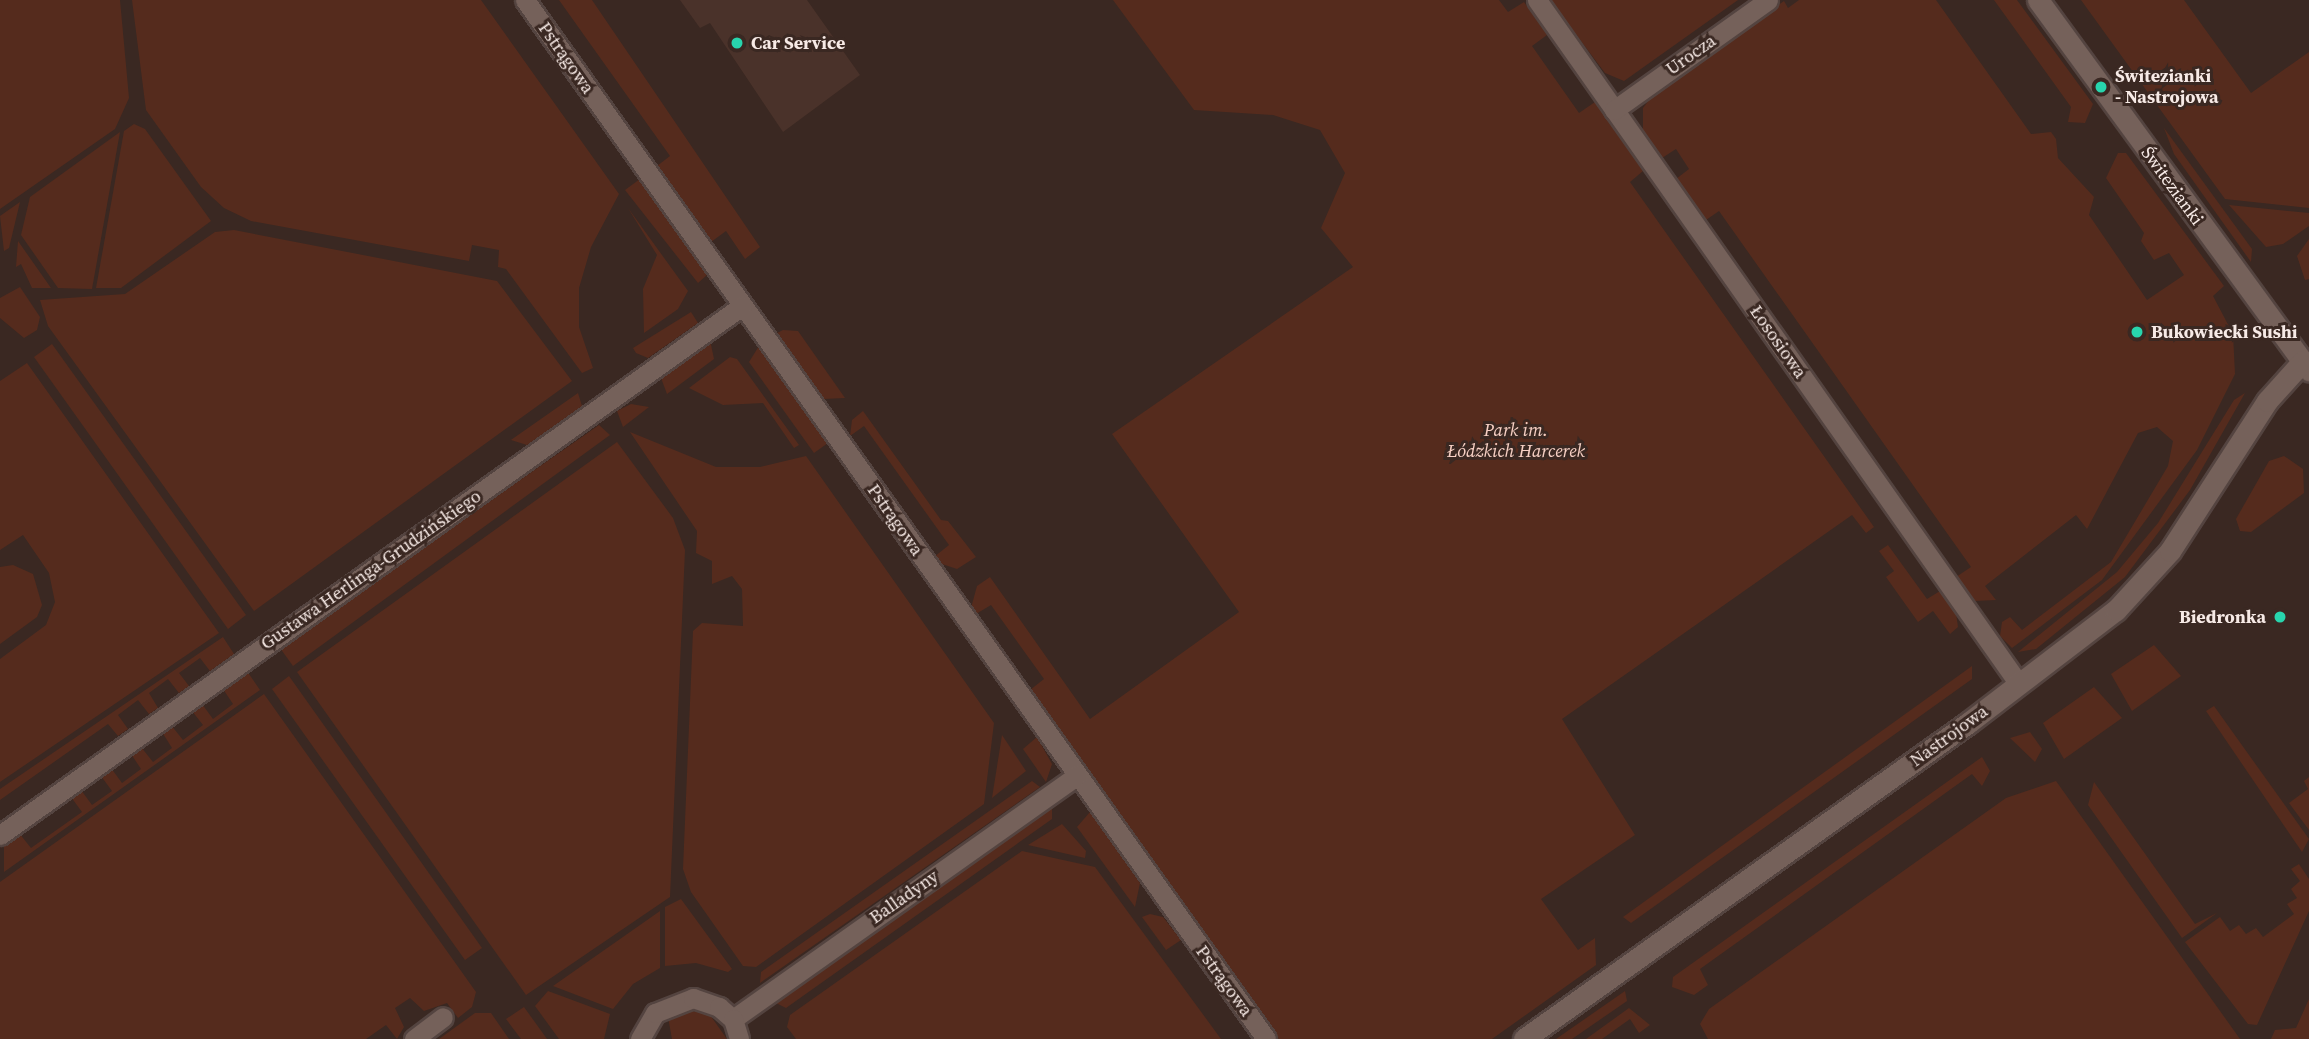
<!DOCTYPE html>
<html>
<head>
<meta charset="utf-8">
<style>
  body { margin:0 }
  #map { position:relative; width:2309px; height:1039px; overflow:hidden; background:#3a2822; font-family:"Source Serif 4",serif }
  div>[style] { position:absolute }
  .built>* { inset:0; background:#4a322a }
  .green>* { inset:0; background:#552b1d }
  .roads { filter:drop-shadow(2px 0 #544440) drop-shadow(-2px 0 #544440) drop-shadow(0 2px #544440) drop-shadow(0 -2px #544440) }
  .street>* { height:19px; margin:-9.5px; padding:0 9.5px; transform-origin:9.5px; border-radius:9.5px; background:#75615a }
  .secondary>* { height:21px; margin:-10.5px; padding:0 10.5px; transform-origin:10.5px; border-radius:10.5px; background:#75615a }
  .dots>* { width:19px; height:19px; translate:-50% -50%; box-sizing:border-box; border:4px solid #3a2822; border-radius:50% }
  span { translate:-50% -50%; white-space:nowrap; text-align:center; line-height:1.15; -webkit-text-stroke:6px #3a2822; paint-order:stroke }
  .poi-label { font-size:18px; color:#f7eae6; font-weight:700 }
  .left { translate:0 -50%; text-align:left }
  .right { translate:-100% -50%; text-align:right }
  .street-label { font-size:18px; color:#f7eae6 }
  .park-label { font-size:18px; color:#f7d0c4; font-style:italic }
</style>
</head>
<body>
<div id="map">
  <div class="built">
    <i style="clip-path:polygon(680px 0,807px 0,860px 75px,783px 132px,710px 23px,700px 28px)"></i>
  </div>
  <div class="green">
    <i style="clip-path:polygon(0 0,120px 0,129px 98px,115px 129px,0 209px)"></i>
    <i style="clip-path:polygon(132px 0,481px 0,619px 194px,591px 247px,579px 288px,579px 327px,593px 368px,582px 373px,506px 269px,498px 267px,499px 250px,472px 245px,469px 261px,251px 221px,224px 208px,201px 187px,146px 110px)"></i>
    <i style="clip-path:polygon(559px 0,592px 0,760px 247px,745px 259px,726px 231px,711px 242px,657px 166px,670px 156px)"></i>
    <i style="clip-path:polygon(1113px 0,1499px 0,1508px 12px,1524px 2px,1547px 35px,1532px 46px,1579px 113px,1595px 102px,1643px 171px,1630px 182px,1874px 527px,1866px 533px,1852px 515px,1562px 719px,1635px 835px,1541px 899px,1578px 950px,1595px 938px,1596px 965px,1492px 1039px,1279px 1039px,1030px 690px,1044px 679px,991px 605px,976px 614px,971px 608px,977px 586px,990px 577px,1090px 719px,1239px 612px,1112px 434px,1353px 267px,1321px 228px,1345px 173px,1320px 130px,1273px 115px,1194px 110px)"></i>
    <i style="clip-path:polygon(1550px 0,1738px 0,1624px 81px,1605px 73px)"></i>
    <i style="clip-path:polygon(1799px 0,1936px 0,2031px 134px,2051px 132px,2056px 139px,2058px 158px,2094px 197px,2089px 215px,2147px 300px,2184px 275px,2169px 253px,2154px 260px,2141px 241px,2144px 233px,2106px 178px,2118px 153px,2126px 153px,2224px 286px,2213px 296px,2233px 334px,2235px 374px,2197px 450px,2102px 580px,2012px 648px,2000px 636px,2002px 622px,2010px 617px,2022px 630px,2111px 562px,2168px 466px,2173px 441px,2157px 427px,2138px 433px,2087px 529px,2076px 515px,1985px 586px,1996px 600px,1974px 601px,1956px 577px,1971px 567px,1719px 211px,1706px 220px,1676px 179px,1689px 169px,1676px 149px,1662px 158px,1643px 130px,1643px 108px,1652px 96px,1784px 1px,1788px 8px)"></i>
    <i style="clip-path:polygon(1994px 0,2017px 0,2093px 104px,2085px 123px,2068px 122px,2071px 107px)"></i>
    <i style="clip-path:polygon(2081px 0,2184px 0,2251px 93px,2309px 52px,2309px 208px,2225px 199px)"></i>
    <i style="clip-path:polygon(134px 124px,145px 129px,211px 221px,121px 288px,96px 288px,124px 131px)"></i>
    <i style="clip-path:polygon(2164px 128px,2252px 249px,2251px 262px,2174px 154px)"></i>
    <i style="clip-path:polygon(120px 132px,92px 289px,58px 288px,21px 235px,30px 197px)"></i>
    <i style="clip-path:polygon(640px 179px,707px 275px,698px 283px,625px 190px)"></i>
    <i style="clip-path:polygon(20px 202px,9px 248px,4px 251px,0 216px)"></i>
    <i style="clip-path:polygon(2229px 205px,2309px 213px,2309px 226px,2283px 244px,2266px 247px)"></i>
    <i style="clip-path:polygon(628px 208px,688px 291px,678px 309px,644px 333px,643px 289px,657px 255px)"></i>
    <i style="clip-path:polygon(234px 230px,497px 281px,572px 381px,254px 611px,48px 326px,40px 300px,125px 294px,215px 232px)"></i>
    <i style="clip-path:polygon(2309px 239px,2309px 279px,2305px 280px,2297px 256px)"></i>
    <i style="clip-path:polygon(18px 241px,51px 288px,32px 288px,21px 264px,16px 267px)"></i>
    <i style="clip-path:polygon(20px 287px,40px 317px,37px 330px,24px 338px,0 318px,0 298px)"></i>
    <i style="clip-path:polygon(691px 312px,698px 323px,648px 358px,636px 353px,633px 348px)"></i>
    <i style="clip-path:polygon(783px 330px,798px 331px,845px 398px,823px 399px,777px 333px)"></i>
    <i style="clip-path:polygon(710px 340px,714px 359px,667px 394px,661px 378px)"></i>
    <i style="clip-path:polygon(52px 344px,246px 615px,228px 629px,34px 357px)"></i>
    <i style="clip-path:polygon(759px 346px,828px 443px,814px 453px,749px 362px)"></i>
    <i style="clip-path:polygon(730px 357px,737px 359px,799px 445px,794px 448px,763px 403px,723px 405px,689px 388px)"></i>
    <i style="clip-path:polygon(27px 363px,219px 633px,0 782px,0 659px,46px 625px,55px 602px,49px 573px,23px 535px,0 550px,0 381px)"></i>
    <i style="clip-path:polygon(578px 393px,582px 406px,527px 445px,511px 440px,401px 517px)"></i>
    <i style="clip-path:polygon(2245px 393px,2190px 490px,2125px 577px,2036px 649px,2018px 652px,2117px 572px,2158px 523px,2234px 400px)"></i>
    <i style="clip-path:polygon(631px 404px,649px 407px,623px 427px,617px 411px)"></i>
    <i style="clip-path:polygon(863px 411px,941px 520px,948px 521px,976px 557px,957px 569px,939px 563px,934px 557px,949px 545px,864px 426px,850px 436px,852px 420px)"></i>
    <i style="clip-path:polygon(599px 425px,610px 435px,293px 666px,280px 648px)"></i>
    <i style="clip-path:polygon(630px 432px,716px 467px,760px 467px,806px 456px,994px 723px,984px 804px,756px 967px,743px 966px,691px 892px,683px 869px,693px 631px,702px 623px,743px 626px,742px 589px,732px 576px,712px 584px,712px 561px,696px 553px,697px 531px)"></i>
    <i style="clip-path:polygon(617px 442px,673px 518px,685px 550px,670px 897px,526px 995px,297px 672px)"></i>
    <i style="clip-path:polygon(2284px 456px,2303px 469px,2304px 493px,2251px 532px,2240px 531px,2236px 519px,2269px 461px)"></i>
    <i style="clip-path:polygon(1888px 545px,1927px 599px,1940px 591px,1956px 613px,1958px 627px,1950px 634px,1933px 611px,1918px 622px,1886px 577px,1894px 571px,1879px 551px)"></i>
    <i style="clip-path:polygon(13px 565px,33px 574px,42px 605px,37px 617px,0 644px,0 567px)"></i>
    <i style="clip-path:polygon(223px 637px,234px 654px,210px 671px,200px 658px,179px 673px,189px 686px,179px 693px,168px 679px,149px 693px,158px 708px,149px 714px,138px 700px,118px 715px,128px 729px,118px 736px,108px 724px,0 800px,0 789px)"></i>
    <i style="clip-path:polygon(2154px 645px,2181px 676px,2132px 711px,2111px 674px)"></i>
    <i style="clip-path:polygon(1972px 666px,1972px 679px,1631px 923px,1623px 917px)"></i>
    <i style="clip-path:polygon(247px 671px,260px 690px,4px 872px,4px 845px,19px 833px,31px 848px,82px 812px,71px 797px,81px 790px,92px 805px,112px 791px,101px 776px,111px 768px,122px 783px,141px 769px,131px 754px,141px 747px,153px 762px,172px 748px,162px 732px,171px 725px,183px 740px,203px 725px,192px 711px,202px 704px,213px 719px,233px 704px,223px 689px)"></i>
    <i style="clip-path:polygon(289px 676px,482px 948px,465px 960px,272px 689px)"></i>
    <i style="clip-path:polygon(2094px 687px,2122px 718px,2064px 759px,2043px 723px)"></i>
    <i style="clip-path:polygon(264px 694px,476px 992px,472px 1007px,458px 1018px,447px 1003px,424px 1011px,410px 998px,395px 1008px,404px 1027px,397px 1039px,386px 1025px,366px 1039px,0 1039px,0 882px)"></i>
    <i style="clip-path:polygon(2214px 706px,2309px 839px,2302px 852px,2206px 711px)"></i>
    <i style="clip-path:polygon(2030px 732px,2042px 749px,2035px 762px,2010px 738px)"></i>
    <i style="clip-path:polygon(1002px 735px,1026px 771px,992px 798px)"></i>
    <i style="clip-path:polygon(1037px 737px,1052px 764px,1046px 782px,1023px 749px)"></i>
    <i style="clip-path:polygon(1982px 757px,1990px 771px,1982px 786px,1972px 774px,1700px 969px,1708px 985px,1694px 995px,1672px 987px,1673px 977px)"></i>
    <i style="clip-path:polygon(2309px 777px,2309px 830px,2289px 803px,2308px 789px,2304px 781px)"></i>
    <i style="clip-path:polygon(1032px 781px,1040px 787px,760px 983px,761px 972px)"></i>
    <i style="clip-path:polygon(2056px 781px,2240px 1039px,1708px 1039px,1700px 1024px,1709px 1009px,2006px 798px)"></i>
    <i style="clip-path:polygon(2094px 782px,2195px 924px,2217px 913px,2182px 938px,2088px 805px)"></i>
    <i style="clip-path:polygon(1052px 804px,1052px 819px,786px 1008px,776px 1003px)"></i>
    <i style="clip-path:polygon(1090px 812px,1140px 883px,1135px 907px,1077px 827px)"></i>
    <i style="clip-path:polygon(1062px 824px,1086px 851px,1085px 858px,1028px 845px)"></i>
    <i style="clip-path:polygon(1022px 851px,1095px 867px,1221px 1039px,796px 1039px,787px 1027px,790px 1015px)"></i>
    <i style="clip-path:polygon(2299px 864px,2309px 879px,2309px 911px,2257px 1025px,2248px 1024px,2185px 942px,2220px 917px,2230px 931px,2239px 925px,2246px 934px,2256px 928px,2263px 937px,2294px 914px,2287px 904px,2297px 898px,2291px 889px,2300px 881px,2291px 869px)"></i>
    <i style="clip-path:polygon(681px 899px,732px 969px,728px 972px,696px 963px,665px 966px,665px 907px)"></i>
    <i style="clip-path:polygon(660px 911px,660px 968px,633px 984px,613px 1009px,553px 986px)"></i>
    <i style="clip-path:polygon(1150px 914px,1163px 917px,1181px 940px,1166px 950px,1142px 917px)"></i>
    <i style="clip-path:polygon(548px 991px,610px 1014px,604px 1039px,559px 1039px,535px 1006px)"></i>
    <i style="clip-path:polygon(1625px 991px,1627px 1001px,1572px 1039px,1556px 1039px)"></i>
    <i style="clip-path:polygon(2309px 999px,2309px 1039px,2271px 1039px,2275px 1030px,2296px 1028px)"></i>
    <i style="clip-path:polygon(524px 1007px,547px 1039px,521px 1039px,506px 1019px)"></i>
    <i style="clip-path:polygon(1629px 1008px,1650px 1025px,1639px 1033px,1630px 1019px,1602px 1039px,1586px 1039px)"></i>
    <i style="clip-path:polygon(688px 1010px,710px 1015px,727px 1039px,672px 1039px,668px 1017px)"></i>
    <i style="clip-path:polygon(475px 1013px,491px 1013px,509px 1039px,439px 1039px)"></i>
  </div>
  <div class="roads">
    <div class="street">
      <i style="left:525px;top:0;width:1276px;rotate:54.5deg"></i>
      <i style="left:1537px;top:0;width:837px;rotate:54.83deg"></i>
      <i style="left:1614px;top:110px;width:189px;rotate:-35.5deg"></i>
      <i style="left:0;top:835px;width:911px;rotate:-35.49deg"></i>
      <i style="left:733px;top:1019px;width:422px;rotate:-35.3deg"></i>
      <i style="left:414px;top:1039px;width:36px;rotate:-37deg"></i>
      <i style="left:640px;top:1039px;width:30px;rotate:-60deg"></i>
      <i style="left:655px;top:1013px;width:41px;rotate:-21.5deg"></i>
      <i style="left:693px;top:998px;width:28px;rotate:19deg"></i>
      <i style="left:719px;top:1007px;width:18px;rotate:41deg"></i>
      <i style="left:733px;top:1019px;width:21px;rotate:73deg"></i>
    </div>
    <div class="secondary">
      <i style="left:2038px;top:0;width:459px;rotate:53.8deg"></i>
      <i style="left:1524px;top:1039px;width:545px;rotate:-35.44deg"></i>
      <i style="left:1968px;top:723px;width:186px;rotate:-37.4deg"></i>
      <i style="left:2116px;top:610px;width:80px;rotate:-47.5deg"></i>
      <i style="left:2170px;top:551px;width:179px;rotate:-57.1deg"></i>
      <i style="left:2267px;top:401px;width:54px;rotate:-48deg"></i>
    </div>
  </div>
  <div class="dots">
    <i style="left:737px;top:43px;background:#28d5ad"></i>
    <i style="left:2101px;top:87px;background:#28d5ad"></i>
    <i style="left:2137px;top:332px;background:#28d5ad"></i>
    <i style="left:2280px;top:617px;background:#28d5ad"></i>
  </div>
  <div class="poi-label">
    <span class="left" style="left:751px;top:43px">Car Service</span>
    <span class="left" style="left:2115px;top:87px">Świtezianki<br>- Nastrojowa</span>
    <span class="left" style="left:2151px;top:332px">Bukowiecki Sushi</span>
    <span class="right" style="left:2266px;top:617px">Biedronka</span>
  </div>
  <div class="street-label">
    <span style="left:1691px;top:55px;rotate:-35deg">Urocza</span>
    <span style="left:566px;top:58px;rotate:55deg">Pstrągowa</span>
    <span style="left:2172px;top:186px;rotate:54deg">Świtezianki</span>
    <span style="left:1778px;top:342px;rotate:55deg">Łososiowa</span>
    <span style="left:895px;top:520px;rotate:55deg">Pstrągowa</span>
    <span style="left:371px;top:570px;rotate:-35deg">Gustawa Herlinga-Grudzińskiego</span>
    <span style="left:1949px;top:736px;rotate:-36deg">Nastrojowa</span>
    <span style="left:904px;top:897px;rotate:-35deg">Balladyny</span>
    <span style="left:1224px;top:981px;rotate:54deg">Pstrągowa</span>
  </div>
  <div class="park-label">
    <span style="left:1516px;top:441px">Park im.<br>Łódzkich Harcerek</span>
  </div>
</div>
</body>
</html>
